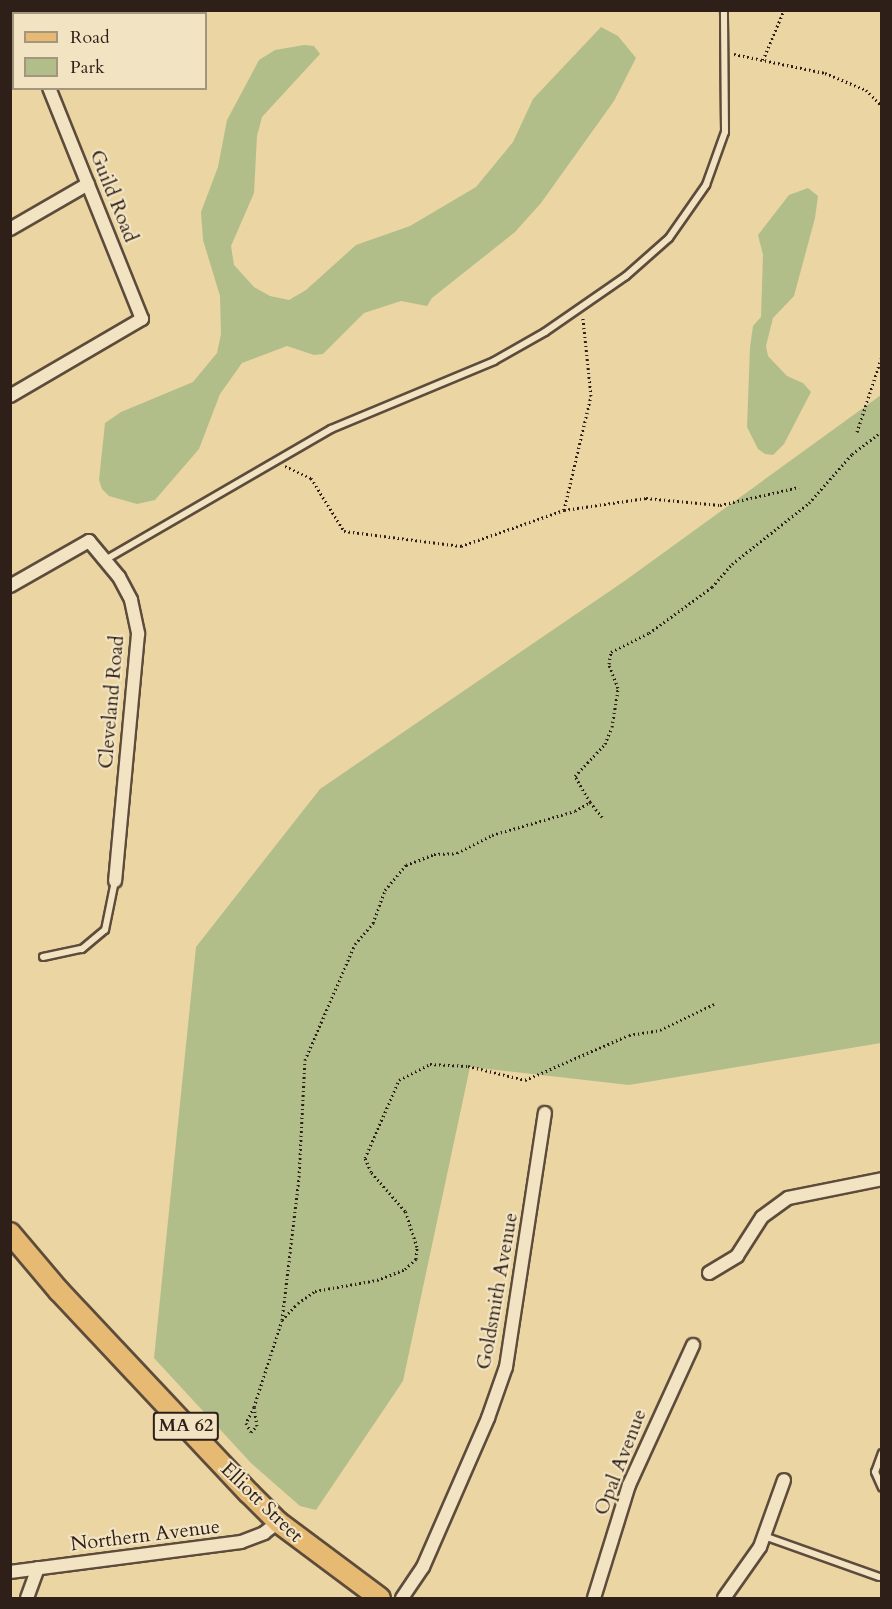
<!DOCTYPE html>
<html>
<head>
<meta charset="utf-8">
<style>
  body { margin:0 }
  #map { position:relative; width:892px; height:1609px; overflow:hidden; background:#ebd5a3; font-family:Cardo,serif }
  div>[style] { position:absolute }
  .green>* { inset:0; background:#b2be8a }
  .path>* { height:3px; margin-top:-1.5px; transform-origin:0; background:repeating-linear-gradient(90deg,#2e1f18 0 1.5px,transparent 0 4.5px) }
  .roads { filter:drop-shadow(2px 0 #5d4c3b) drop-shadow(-2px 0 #5d4c3b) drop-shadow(0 2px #5d4c3b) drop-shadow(0 -2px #5d4c3b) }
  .lane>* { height:6px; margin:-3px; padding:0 3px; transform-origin:3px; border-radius:3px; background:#f2e4c3 }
  .street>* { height:12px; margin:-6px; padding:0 6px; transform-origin:6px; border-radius:6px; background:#f2e4c3 }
  .primary>* { height:20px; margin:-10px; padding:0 10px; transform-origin:10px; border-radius:10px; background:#e6ba72 }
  span { translate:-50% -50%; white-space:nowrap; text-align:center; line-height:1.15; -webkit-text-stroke:4.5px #f2e4c3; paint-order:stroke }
  .shield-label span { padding:2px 4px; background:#f2e4c3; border:2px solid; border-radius:4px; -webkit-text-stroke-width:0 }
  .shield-label { font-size:18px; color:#2e1f18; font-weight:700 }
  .street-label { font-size:20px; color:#2e1f18 }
  .frame { position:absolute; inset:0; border:12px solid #2e1f18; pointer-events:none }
  .legend { position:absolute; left:12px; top:12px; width:195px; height:78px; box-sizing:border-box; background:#f2e4c3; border:2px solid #a4957f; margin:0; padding:8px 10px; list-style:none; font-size:18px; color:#2e1f18 }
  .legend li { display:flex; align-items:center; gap:12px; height:30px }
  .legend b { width:30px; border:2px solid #a4957f }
</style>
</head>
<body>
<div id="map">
  <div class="green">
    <i style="clip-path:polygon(601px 27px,618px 36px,636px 58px,614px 101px,541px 203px,515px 232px,432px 298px,427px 306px,401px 301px,364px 313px,323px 354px,314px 355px,287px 346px,242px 363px,220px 394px,199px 449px,155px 500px,137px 504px,109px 496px,102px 489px,99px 480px,105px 423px,121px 412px,193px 382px,217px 353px,221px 334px,220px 296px,203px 240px,201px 212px,218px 167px,227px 120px,259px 60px,275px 50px,304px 45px,314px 46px,320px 54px,262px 117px,257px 136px,254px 193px,231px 246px,234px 265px,254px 287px,270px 296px,289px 300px,306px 290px,356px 245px,410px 226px,476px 187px,513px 142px,533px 99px)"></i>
    <i style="clip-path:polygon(808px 188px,818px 196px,815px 218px,794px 296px,773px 318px,766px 346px,768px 356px,787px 376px,803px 383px,811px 392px,784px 444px,773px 455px,765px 454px,758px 449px,747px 427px,750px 347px,753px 326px,761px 317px,763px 255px,758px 235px,789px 195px)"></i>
    <i style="clip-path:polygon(881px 395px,881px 1043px,629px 1085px,470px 1067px,403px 1381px,316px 1510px,300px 1506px,251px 1463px,154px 1358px,196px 947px,320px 789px,626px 580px)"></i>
  </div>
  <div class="path">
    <i style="left:734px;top:54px;width:93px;rotate:11.8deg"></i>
    <i style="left:825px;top:73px;width:44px;rotate:22.5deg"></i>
    <i style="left:866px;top:90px;width:23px;rotate:45deg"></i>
    <i style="left:763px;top:60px;width:54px;rotate:-67.2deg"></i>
    <i style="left:857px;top:432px;width:80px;rotate:-71.8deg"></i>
    <i style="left:285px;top:466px;width:29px;rotate:25deg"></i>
    <i style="left:311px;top:478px;width:62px;rotate:58.1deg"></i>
    <i style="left:344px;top:531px;width:118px;rotate:7.3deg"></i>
    <i style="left:461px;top:546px;width:109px;rotate:-19.3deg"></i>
    <i style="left:564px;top:510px;width:83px;rotate:-8.3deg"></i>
    <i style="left:646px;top:498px;width:74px;rotate:5.4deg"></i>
    <i style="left:720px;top:505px;width:81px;rotate:-12.8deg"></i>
    <i style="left:564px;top:510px;width:117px;rotate:-76.7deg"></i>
    <i style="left:591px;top:396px;width:78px;rotate:-95.9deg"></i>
    <i style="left:590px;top:802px;width:21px;rotate:51deg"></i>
    <i style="left:282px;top:1320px;width:144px;rotate:-83.2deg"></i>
    <i style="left:299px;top:1177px;width:117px;rotate:-87.1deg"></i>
    <i style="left:305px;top:1060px;width:126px;rotate:-66.7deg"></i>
    <i style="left:355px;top:944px;width:28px;rotate:-49deg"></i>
    <i style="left:373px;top:923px;width:35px;rotate:-70deg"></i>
    <i style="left:385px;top:890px;width:33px;rotate:-50deg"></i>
    <i style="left:406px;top:865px;width:30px;rotate:-21deg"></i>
    <i style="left:434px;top:854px;width:23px;rotate:-2deg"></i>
    <i style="left:457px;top:853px;width:39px;rotate:-27deg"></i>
    <i style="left:492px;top:835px;width:86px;rotate:-16.1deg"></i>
    <i style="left:575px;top:811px;width:17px;rotate:-31deg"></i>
    <i style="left:590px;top:802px;width:30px;rotate:-120deg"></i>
    <i style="left:575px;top:776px;width:44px;rotate:-46.8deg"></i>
    <i style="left:605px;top:744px;width:18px;rotate:-68deg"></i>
    <i style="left:612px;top:727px;width:39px;rotate:-81deg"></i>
    <i style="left:618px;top:688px;width:26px;rotate:-111deg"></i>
    <i style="left:609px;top:664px;width:12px;rotate:-81deg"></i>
    <i style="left:611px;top:652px;width:42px;rotate:-26.6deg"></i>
    <i style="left:649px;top:633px;width:78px;rotate:-36.1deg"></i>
    <i style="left:712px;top:587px;width:30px;rotate:-49deg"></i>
    <i style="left:732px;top:564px;width:98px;rotate:-38.4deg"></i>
    <i style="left:809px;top:503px;width:65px;rotate:-48.7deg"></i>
    <i style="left:852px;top:454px;width:38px;rotate:-37deg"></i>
    <i style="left:254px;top:1407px;width:18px;rotate:117deg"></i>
    <i style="left:246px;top:1423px;width:10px;rotate:61deg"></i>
    <i style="left:251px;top:1432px;width:8px;rotate:-45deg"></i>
    <i style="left:257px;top:1426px;width:19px;rotate:-99deg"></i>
    <i style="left:254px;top:1407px;width:91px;rotate:-72.2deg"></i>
    <i style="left:282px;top:1320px;width:23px;rotate:-47deg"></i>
    <i style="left:298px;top:1303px;width:21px;rotate:-35deg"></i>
    <i style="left:315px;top:1291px;width:63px;rotate:-10.1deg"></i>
    <i style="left:377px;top:1280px;width:30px;rotate:-21deg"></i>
    <i style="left:405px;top:1269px;width:15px;rotate:-42deg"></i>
    <i style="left:416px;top:1259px;width:12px;rotate:-85deg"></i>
    <i style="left:417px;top:1247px;width:38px;rotate:-108deg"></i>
    <i style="left:405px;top:1211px;width:52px;rotate:-131.1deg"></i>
    <i style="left:371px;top:1172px;width:15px;rotate:-113deg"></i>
    <i style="left:365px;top:1158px;width:85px;rotate:-66.4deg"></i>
    <i style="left:399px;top:1080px;width:35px;rotate:-27deg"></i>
    <i style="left:430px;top:1064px;width:38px;rotate:3deg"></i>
    <i style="left:468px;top:1066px;width:59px;rotate:13.8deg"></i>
    <i style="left:525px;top:1080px;width:113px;rotate:-23.4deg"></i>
    <i style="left:629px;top:1035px;width:31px;rotate:-9deg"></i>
    <i style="left:660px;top:1030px;width:60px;rotate:-25.7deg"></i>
  </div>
  <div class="roads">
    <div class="lane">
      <i style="left:105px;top:560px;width:261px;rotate:-30.1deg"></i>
      <i style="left:331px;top:429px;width:177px;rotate:-22.6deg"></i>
      <i style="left:494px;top:361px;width:59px;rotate:-29.6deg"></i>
      <i style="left:545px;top:332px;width:98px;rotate:-34.7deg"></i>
      <i style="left:626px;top:276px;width:57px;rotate:-41.5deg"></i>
      <i style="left:669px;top:238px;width:65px;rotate:-55.1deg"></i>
      <i style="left:706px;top:185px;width:56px;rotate:-70.3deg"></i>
      <i style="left:725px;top:132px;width:122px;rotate:-90.5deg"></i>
      <i style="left:43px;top:957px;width:40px;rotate:-12deg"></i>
      <i style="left:82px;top:949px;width:30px;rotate:-40deg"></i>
      <i style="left:105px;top:930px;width:50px;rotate:-78.5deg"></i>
      <i style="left:882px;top:1453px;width:20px;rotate:110deg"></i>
      <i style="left:875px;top:1472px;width:17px;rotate:66deg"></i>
      <i style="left:764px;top:1536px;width:122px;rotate:19.6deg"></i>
    </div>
    <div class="street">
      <i style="left:18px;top:10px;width:4px;rotate:76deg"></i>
      <i style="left:10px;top:229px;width:90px;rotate:-30deg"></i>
      <i style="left:10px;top:396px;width:153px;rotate:-30.3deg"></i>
      <i style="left:142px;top:319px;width:249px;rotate:-111.9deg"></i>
      <i style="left:10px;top:586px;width:91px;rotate:-29.7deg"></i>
      <i style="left:89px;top:541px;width:47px;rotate:50.2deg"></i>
      <i style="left:119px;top:577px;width:26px;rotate:62deg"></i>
      <i style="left:131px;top:600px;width:35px;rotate:78deg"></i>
      <i style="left:138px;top:634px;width:248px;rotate:95.3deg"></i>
      <i style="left:709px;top:1273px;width:33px;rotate:-31deg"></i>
      <i style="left:737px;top:1256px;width:46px;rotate:-57.3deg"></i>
      <i style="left:762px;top:1217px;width:32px;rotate:-36deg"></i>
      <i style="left:788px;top:1198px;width:96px;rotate:-11.4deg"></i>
      <i style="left:10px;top:1572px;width:233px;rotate:-7.4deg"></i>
      <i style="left:241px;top:1542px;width:25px;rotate:-21deg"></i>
      <i style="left:264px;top:1533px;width:18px;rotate:-38deg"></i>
      <i style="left:27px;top:1598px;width:32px;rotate:-70deg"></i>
      <i style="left:402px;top:1598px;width:37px;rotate:-56deg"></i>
      <i style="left:423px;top:1567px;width:163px;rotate:-66.4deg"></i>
      <i style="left:488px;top:1418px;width:54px;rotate:-70.6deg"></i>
      <i style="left:506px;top:1367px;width:257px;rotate:-81.3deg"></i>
      <i style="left:594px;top:1598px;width:118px;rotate:-72.8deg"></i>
      <i style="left:629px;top:1485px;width:154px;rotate:-65.4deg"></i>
      <i style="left:724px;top:1598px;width:62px;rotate:-54.8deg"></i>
      <i style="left:760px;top:1547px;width:71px;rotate:-70.3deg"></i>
    </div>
    <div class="primary">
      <i style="left:10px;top:1233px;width:76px;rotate:49.8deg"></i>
      <i style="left:59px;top:1291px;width:277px;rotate:46.8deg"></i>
      <i style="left:249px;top:1493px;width:41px;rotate:45deg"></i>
      <i style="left:278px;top:1522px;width:127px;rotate:36.7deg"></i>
    </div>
  </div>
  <div class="shield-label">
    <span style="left:186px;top:1426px">MA 62</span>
  </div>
  <div class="street-label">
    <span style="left:114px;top:196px;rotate:68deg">Guild Road</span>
    <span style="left:111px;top:702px;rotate:-85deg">Cleveland Road</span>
    <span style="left:497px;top:1291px;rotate:-80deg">Goldsmith Avenue</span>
    <span style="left:620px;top:1462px;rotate:-69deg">Opal Avenue</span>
    <span style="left:262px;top:1502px;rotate:44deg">Elliott Street</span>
    <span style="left:145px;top:1535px;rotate:-7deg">Northern Avenue</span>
  </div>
  <div class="frame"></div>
  <ul class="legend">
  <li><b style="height:8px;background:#e6ba72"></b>Road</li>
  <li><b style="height:16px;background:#b2be8a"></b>Park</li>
  </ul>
</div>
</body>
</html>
